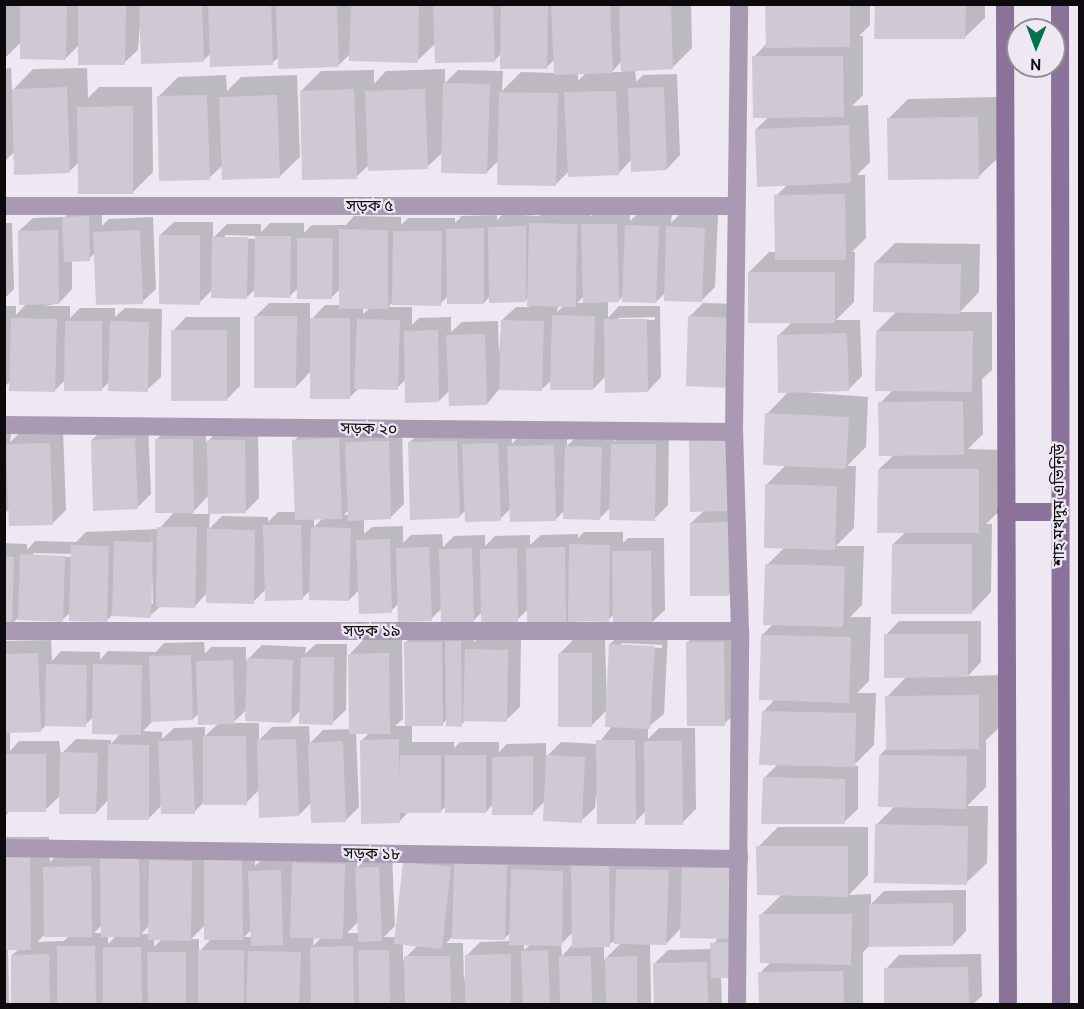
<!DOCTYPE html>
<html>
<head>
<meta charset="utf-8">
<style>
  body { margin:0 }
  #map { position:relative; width:1084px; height:1009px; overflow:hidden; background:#ede8f1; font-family:Cabin,"Noto Sans Bengali",sans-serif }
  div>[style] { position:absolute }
  .shadow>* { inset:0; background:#0003 }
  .building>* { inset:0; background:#cec9d2 }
  .street>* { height:18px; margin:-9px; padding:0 9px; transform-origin:9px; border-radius:9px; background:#a99ab4 }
  .secondary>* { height:18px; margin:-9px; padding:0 9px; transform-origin:9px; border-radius:9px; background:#8a7299 }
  span { translate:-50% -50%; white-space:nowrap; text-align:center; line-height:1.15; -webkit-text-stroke:4.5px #ede8f1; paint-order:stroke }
  .street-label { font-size:16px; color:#0c0a0d }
  .frame { position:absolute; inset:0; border:6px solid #0c0a0d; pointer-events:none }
  .north { position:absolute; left:1006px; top:18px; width:60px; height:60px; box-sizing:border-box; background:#ede8f1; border:2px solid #938f96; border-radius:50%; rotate:181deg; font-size:16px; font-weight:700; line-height:24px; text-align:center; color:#0c0a0d }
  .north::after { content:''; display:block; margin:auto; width:21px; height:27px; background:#00724c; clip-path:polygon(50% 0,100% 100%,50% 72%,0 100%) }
</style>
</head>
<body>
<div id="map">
  <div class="shadow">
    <i style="clip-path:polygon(evenodd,4px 4px,691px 4px,692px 48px,672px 68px,635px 69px,636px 82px,643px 75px,677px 74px,680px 155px,667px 169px,632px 159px,618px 174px,569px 171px,555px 185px,499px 160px,487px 172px,443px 152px,427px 167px,369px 165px,356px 177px,301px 91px,321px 71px,374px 70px,374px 84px,386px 71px,445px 69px,445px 83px,458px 70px,503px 71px,502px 91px,521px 72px,555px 73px,555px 59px,546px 68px,502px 53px,495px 60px,436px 43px,417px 61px,351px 53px,339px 65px,279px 57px,272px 63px,211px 53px,204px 60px,141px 12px,138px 50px,124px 63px,80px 44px,66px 58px,21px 42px,4px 59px,4px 4px,622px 61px,623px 72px,612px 72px,622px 61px,4px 4px,587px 72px,578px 81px,578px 73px,587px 72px)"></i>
    <i style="clip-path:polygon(767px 4px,870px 4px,870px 25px,859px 36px,863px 36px,863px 95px,852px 106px,868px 105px,870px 162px,857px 175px,865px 175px,866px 238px,852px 252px,855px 252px,854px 302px,836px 320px,860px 320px,862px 376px,848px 390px,790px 391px,868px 397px,866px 447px,847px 466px,856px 466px,854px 528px,836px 546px,864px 546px,862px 605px,850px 617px,871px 617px,869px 681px,857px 693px,876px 693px,874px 745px,854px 765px,858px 766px,858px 809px,844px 822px,765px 777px,778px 764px,764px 711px,775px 699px,762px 635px,774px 623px,767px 565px,785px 547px,767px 484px,786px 465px,767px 414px,789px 391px,779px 335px,792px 322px,749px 272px,769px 252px,776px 252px,776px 196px,787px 185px,756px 129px,770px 116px,754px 57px,767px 43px)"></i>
    <i style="clip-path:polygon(876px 4px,985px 4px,985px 18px,964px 38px)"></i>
    <i style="clip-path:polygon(11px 68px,12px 91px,33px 69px,87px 68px,88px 98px,99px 87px,152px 87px,153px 172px,133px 192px,79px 162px,69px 172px,15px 151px,4px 162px,4px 69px)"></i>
    <i style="clip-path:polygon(226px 75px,227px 91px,241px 77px,297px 75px,300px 157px,279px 177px,223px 165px,209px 178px,158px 97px,178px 77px)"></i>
    <i style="clip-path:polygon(997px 97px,999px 157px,978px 177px,888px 119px,908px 99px)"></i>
    <i style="clip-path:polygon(102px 203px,102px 226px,109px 219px,153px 217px,156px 289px,142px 302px,96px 252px,89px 259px,72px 260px,72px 289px,59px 303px,45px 306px,70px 306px,70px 318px,80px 308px,115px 308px,115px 317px,125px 308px,162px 309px,161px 377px,147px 390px,110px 381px,102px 389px,66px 379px,54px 391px,11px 381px,4px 387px,4px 306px,16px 306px,16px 315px,27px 303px,19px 231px,33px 218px,65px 217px,77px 204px)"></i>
    <i style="clip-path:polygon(evenodd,544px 210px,590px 211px,590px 217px,596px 211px,630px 211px,630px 221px,640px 212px,672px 213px,671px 223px,681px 213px,718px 215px,715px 287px,702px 300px,666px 292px,656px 302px,624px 295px,618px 301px,608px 301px,608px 318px,619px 306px,660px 306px,661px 377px,648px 391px,607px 375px,593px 389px,552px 380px,542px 389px,500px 388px,487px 404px,450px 390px,439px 401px,406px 379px,397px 388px,360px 387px,350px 397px,311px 371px,296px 387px,255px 317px,269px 303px,310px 303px,310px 321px,325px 305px,341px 305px,341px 288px,331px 298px,298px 288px,290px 296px,256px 288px,247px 297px,213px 289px,199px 303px,160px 235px,174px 222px,213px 222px,213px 238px,227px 224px,261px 224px,261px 232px,270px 223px,304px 223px,304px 233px,312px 225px,346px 225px,354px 216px,401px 217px,401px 225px,408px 218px,455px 218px,455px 223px,462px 216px,497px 215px,497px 220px,503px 214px,539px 216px,544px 210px,225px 235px,256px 236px,256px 239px,225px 238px,225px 235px,544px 210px,448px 296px,484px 303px,490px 296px,525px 301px,529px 297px,529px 307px,516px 307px,502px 320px,499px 355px,498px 321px,462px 322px,451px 332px,451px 317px,419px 318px,412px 325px,412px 307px,388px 307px,394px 301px,440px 304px,448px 296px,544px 210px,584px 296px,584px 303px,577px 303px,584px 296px,544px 210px,558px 305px,565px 305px,557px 312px,558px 305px,544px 210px,363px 308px,370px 308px,363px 314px,363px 308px,544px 210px,655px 317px,655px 320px,618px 321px,618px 318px,655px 317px)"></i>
    <i style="clip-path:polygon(4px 223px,12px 223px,14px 289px,4px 299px)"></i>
    <i style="clip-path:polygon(895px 243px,980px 244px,979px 292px,960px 312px,992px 312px,992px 370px,982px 379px,983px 434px,968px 449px,999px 450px,998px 512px,986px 524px,992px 524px,991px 592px,971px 613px,893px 544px,906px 532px,879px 469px,894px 455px,880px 403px,893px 390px,877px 331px,897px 311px,875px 263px)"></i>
    <i style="clip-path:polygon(703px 303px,744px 304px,742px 373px,689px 317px)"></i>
    <i style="clip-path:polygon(186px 317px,240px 317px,240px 386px,226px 400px,173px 331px)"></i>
    <i style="clip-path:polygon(741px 424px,742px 581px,728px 595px,691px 523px,705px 510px)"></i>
    <i style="clip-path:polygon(148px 425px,151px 494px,137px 508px,92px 440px,106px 426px)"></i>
    <i style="clip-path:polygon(evenodd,170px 426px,206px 426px,206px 443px,222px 427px,258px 427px,259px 498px,245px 512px,210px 512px,209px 529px,222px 516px,268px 517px,268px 522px,278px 512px,296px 512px,294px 441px,307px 427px,402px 428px,404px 504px,390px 518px,364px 519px,364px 534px,372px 527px,403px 526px,403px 543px,411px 535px,442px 534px,443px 547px,454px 536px,485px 535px,485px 546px,495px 536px,530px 535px,530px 545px,541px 535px,578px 534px,578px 538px,584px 532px,623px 532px,623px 543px,628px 538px,664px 538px,665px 610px,651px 623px,614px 614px,608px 620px,566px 622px,528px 609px,517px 620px,482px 612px,474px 620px,442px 608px,431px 619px,399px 603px,391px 611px,360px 589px,349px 600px,311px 590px,302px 598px,266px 589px,253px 602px,207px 593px,195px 606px,161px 606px,150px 616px,112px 615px,107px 620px,71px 612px,62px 620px,20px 616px,11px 625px,4px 625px,4px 543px,27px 544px,27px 550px,35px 541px,76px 542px,86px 532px,159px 529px,175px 511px,156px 440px,170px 426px,209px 495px,209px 514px,191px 514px,209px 495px,170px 426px,349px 509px,350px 515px,344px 515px,349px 509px,170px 426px,314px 518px,323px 518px,314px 527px,314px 518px,170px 426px,151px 534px,153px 604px,150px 604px,151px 534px,170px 426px,33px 553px,72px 554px,72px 557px,33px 556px,33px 553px)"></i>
    <i style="clip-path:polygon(423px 429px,511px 430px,512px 444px,522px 433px,567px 432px,567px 446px,580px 433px,615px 434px,614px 442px,626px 431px,669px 431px,668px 505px,654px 519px,611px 507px,600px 518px,565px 510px,556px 519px,511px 508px,500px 519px,466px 510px,459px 517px,409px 443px)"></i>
    <i style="clip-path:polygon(63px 430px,66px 510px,53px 523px,10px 509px,4px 514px,4px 433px,11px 434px,10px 442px,22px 431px)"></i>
    <i style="clip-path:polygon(899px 621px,981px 621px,981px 662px,968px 676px,998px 675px,999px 728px,986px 740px,986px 787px,967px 806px,988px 806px,987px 863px,966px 883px,876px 825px,895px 806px,880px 755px,887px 748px,887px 697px,907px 676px,886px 635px)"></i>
    <i style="clip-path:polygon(evenodd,474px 628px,474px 642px,480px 636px,521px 637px,520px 707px,506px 720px,467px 719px,461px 725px,447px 719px,442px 724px,412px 725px,412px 742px,454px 742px,454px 748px,460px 742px,499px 742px,499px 752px,507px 744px,546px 743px,546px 757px,561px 742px,598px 744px,612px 726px,607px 710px,591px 726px,559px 654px,573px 640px,605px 640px,607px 706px,610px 644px,624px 631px,668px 633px,664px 714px,648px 727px,648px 739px,659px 728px,695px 728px,696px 809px,682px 823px,646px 811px,635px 822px,596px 796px,595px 808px,581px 821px,545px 801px,533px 813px,493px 804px,486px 812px,447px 805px,441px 811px,409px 811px,399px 822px,362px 740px,369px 733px,356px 733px,359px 807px,345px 821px,312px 802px,299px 815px,260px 789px,246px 803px,203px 803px,194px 812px,162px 805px,148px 819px,109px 799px,96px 813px,61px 795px,45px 810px,10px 811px,4px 817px,4px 641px,51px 640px,52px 661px,61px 651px,100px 652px,100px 660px,108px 651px,156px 652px,164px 643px,204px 642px,205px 654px,211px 647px,246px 647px,246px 661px,262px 645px,306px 647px,305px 654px,316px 644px,347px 644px,346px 710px,332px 723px,301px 710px,290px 721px,247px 709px,233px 723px,259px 723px,259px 740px,272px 727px,309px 726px,310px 743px,323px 730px,351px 729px,350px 654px,363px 640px,402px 640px,403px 719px,395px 726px,406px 726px,405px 643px,419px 629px,474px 628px,621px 643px,662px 645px,662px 648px,621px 646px,621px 643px,474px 628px,199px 713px,219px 723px,205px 736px,205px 727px,174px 728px,162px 739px,162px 732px,143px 731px,153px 721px,193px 719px,199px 713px,474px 628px,94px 716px,121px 733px,111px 744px,111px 740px,76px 739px,62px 753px,62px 761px,59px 741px,19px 741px,10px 751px,10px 731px,40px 731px,46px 725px,85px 725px,94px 716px)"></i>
    <i style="clip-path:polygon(701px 629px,737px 629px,738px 711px,724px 724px,687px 643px)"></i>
    <i style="clip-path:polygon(778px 827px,868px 827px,868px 875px,849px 895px,871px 894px,871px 904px,884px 891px,966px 890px,966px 931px,953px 945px,871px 944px,863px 952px,863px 1004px,760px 1004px,760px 973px,771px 962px,761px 915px,782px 894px,758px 847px)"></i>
    <i style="clip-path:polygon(evenodd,4px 837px,49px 837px,50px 862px,58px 854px,255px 843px,255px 866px,263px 858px,294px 857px,294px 863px,307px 850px,358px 851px,357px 868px,370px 855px,392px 854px,395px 926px,384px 937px,396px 937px,404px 863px,697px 850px,748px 851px,746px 924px,721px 977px,722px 1004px,656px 1004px,654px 964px,668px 950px,712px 949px,718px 937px,682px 927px,666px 944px,650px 943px,651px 1004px,13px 1004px,12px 955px,19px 949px,8px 949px,9px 1004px,4px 1004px,4px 837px,359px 921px,359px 933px,347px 933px,359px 921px,4px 837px,206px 924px,211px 939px,199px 952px,199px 939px,191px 939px,206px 924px,4px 837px,102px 925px,102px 933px,94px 933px,102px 925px,4px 837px,150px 925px,150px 934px,141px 934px,150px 925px,4px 837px,252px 929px,252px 937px,244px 937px,252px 929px,4px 837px,511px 932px,510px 941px,480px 942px,467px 955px,464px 983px,463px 943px,446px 943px,452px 937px,505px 938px,511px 932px,4px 837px,573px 932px,573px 944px,562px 956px,561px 944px,573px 932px,4px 837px,46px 933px,69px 936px,64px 941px,37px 942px,46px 933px,4px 837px,108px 935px,117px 935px,108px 944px,108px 935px,4px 837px,314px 937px,322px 937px,313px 946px,314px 937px,4px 837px,154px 939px,162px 939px,154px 947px,154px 939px,4px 837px,613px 942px,621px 943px,604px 960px,604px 946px,613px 942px,4px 837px,403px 943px,418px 945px,403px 960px,403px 943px,4px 837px,524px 944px,531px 944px,524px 950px,524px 944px)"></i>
    <i style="clip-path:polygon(981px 954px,982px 996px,973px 1004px,886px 1004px,886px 969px,899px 955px)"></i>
  </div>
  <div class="building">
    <i style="clip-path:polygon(20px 4px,67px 4px,66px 60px,20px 59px)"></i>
    <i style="clip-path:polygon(78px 4px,126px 4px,125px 65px,78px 65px)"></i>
    <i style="clip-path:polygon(139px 4px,202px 4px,204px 62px,141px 64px)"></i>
    <i style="clip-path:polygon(208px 4px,271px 4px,273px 65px,210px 67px)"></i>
    <i style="clip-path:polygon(276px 4px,337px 4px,339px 67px,278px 69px)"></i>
    <i style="clip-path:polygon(351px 4px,419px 4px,418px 63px,349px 61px)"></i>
    <i style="clip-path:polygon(433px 4px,493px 4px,495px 62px,435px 63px)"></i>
    <i style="clip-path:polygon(501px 4px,548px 4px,547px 69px,500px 69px)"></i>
    <i style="clip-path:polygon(551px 4px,610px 4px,613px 73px,554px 75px)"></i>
    <i style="clip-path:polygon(619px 4px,671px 4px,673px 69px,621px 72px)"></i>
    <i style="clip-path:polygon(875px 4px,966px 4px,965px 39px,874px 39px)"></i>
    <i style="clip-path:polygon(765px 5px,850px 5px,850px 47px,766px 48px)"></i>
    <i style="clip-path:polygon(752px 56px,843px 56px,844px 117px,753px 118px)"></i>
    <i style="clip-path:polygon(443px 83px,490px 84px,487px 174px,441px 173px)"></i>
    <i style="clip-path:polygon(67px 87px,70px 173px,14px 175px,12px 89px)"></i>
    <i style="clip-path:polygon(664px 87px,667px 170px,631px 172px,628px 88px)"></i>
    <i style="clip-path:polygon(354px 89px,357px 179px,302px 180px,300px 91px)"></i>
    <i style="clip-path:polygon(425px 89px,428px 169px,368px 171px,365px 91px)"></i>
    <i style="clip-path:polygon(616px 91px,619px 175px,568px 177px,564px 92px)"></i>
    <i style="clip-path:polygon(499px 92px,558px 93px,556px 186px,497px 185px)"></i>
    <i style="clip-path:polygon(207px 95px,210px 180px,159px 181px,157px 96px)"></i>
    <i style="clip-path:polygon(277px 95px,280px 178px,222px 180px,219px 97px)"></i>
    <i style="clip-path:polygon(133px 106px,133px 194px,78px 194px,77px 107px)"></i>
    <i style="clip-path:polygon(978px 117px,979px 179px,888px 180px,887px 118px)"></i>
    <i style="clip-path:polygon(849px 125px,851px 183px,757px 187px,755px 129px)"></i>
    <i style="clip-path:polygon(845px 194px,846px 260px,775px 260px,774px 195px)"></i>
    <i style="clip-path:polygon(89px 216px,90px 261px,64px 262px,62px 217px)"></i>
    <i style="clip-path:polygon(529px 223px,577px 224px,576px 307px,527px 306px)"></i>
    <i style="clip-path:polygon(581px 224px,617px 224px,619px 302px,583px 303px)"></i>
    <i style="clip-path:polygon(625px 225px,659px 226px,656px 303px,622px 302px)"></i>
    <i style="clip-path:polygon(526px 226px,526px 302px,489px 303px,488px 227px)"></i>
    <i style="clip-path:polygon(666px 226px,705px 228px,702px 302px,664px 301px)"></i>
    <i style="clip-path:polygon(484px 228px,484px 304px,447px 304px,446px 229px)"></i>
    <i style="clip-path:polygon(339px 229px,388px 230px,388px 309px,339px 309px)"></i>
    <i style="clip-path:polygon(58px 230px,59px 304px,19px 305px,18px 231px)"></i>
    <i style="clip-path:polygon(140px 230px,143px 304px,96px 305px,93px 232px)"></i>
    <i style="clip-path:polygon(393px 231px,442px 231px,441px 306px,392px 305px)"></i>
    <i style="clip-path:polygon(159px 235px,200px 235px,200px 305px,159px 304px)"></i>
    <i style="clip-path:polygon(255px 236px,291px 236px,290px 298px,254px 297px)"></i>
    <i style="clip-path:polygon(212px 237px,248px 237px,247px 299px,211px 298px)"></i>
    <i style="clip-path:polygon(297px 238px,333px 238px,332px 299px,297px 299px)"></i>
    <i style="clip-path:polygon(874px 263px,961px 264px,960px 314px,873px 312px)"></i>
    <i style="clip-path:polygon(748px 272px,835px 272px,835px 323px,748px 323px)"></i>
    <i style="clip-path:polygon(552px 315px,595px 316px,593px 390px,550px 390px)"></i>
    <i style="clip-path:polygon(254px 316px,297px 316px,296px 388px,254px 388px)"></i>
    <i style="clip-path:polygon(688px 316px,731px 318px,729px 388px,686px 386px)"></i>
    <i style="clip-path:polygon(11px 318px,57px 319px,55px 392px,9px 391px)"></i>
    <i style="clip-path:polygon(310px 318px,350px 318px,350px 399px,310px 399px)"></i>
    <i style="clip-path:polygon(357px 319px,400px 320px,398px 390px,354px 389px)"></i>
    <i style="clip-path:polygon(604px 319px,647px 319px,648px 392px,605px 393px)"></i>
    <i style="clip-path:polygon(501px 320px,544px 321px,542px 391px,499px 390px)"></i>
    <i style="clip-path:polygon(65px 321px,102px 321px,102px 391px,64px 391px)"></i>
    <i style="clip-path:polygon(110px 321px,149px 322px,148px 392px,108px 391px)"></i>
    <i style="clip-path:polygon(171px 330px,227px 330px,227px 401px,171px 401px)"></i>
    <i style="clip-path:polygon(438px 330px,439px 402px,405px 403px,404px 331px)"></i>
    <i style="clip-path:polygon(876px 331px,973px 331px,972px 392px,875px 391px)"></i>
    <i style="clip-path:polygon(847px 333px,849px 391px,778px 393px,777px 335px)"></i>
    <i style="clip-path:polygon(485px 334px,487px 405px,449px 406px,446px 335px)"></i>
    <i style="clip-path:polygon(963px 401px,964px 455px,879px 456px,878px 402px)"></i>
    <i style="clip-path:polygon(765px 413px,849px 417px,846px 469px,763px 465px)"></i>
    <i style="clip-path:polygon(728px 437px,728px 511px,690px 512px,689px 438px)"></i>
    <i style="clip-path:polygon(135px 438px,138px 509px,93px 511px,91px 440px)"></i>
    <i style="clip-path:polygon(339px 438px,342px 519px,295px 520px,292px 440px)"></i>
    <i style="clip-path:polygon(155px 439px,193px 439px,194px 513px,155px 513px)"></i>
    <i style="clip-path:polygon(207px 440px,245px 440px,246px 513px,208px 514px)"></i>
    <i style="clip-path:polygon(389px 441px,391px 519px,348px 521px,345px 442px)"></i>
    <i style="clip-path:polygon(457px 441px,460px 518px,410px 520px,408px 442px)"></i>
    <i style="clip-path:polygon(50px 443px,53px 525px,9px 526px,6px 444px)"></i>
    <i style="clip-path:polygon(498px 443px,501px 521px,465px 522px,462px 444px)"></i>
    <i style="clip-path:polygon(611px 444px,656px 444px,655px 521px,609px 520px)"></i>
    <i style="clip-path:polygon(554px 445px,556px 521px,510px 522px,507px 446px)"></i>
    <i style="clip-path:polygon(565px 446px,602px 447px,600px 520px,563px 519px)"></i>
    <i style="clip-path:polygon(878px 469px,979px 469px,979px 533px,877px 533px)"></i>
    <i style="clip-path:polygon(765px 484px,837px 486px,835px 550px,764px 548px)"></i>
    <i style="clip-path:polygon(728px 522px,729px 596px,690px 596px,690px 523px)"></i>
    <i style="clip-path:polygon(263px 525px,301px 525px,303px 600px,265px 601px)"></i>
    <i style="clip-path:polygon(157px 527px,197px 527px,195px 608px,156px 607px)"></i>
    <i style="clip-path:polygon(311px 527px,351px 528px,349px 601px,309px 600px)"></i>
    <i style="clip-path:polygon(207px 529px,255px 530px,254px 604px,206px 603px)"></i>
    <i style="clip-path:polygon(390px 539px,392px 613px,359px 614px,356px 540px)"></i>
    <i style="clip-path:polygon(114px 541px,153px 542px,151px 618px,112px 616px)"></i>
    <i style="clip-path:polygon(569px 544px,610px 545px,609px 622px,568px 621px)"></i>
    <i style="clip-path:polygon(892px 544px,972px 544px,972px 614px,891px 614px)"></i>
    <i style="clip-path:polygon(71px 545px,109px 546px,107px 622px,69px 621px)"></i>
    <i style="clip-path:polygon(429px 547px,432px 621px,398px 622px,396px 548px)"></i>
    <i style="clip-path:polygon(565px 547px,566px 623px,527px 624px,526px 548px)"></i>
    <i style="clip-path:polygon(472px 548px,474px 622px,441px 623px,439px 549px)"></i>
    <i style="clip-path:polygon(517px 548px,518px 622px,481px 622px,480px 549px)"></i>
    <i style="clip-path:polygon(612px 551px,651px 551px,652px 625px,613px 625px)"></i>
    <i style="clip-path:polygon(20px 554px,65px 556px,63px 622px,18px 620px)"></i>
    <i style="clip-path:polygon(4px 556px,14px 557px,12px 626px,4px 626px)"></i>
    <i style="clip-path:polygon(765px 564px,845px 566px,843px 627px,763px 625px)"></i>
    <i style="clip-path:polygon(884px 634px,968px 634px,968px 677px,884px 678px)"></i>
    <i style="clip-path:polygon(761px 635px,851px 637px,849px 703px,759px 700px)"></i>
    <i style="clip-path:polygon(445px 641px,461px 641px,462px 727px,446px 726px)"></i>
    <i style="clip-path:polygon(404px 642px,442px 642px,443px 726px,405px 726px)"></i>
    <i style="clip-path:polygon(686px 642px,724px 642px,725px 726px,687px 726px)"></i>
    <i style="clip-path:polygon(609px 644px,655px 646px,650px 729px,605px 727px)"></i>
    <i style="clip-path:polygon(465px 649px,508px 650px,507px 722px,463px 721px)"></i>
    <i style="clip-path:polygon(38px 653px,41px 732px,5px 733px,5px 654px)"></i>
    <i style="clip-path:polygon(389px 653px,390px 734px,349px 734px,348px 654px)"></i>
    <i style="clip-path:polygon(558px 653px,592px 653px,592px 727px,558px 727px)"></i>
    <i style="clip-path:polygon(191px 655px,193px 720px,151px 722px,149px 656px)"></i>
    <i style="clip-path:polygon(301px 657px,334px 657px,333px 725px,299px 724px)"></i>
    <i style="clip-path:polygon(247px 658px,293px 660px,291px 723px,245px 721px)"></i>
    <i style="clip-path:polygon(233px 660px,235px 724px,198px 725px,196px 661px)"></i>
    <i style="clip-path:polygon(46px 664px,87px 665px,86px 727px,45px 726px)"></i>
    <i style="clip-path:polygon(93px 664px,142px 665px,141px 735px,92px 734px)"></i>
    <i style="clip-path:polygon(979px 695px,979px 749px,886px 750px,885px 696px)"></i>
    <i style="clip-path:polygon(762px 711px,856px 713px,855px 767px,759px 765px)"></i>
    <i style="clip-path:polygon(203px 736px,246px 736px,247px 805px,203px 805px)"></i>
    <i style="clip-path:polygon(296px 739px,299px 816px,259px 818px,257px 740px)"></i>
    <i style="clip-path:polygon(399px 739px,399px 779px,400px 755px,441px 755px,441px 813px,400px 813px,400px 823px,361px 824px,360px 740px)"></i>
    <i style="clip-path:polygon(192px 740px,195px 814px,161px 814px,158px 741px)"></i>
    <i style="clip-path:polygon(596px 740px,635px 740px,636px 824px,597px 824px)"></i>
    <i style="clip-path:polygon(343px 741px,346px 822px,311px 823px,308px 743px)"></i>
    <i style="clip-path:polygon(644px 741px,682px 741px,683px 825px,645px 825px)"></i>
    <i style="clip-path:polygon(108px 744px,149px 745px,149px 820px,107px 820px)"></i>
    <i style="clip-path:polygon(60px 752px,98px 753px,96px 814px,59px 814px)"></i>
    <i style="clip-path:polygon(4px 754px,46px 754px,46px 812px,5px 812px)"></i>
    <i style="clip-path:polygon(445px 755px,486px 755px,486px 813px,445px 813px)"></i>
    <i style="clip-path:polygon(546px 755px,585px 757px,582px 823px,543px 821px)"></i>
    <i style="clip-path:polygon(879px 755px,967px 756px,966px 809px,878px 807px)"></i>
    <i style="clip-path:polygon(533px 756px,533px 815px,492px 815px,492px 757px)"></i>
    <i style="clip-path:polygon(763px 777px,845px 779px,845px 824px,761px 824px)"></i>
    <i style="clip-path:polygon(875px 824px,968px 826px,967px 885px,874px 883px)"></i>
    <i style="clip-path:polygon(756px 846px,848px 846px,848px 897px,757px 895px)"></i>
    <i style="clip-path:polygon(4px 856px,30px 856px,31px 950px,4px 950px)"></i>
    <i style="clip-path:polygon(139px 856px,140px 937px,101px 937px,100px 857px)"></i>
    <i style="clip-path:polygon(204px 856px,242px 856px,243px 940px,204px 940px)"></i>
    <i style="clip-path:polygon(149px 860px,192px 861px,191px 941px,148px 940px)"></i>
    <i style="clip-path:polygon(403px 862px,451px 867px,442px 949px,394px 944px)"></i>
    <i style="clip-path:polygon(292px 863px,345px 864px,343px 939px,290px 938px)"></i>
    <i style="clip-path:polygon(454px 863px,507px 865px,505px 940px,452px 939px)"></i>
    <i style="clip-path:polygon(609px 863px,610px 947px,572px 948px,571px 864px)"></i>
    <i style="clip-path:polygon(682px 863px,735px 864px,733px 939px,680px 938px)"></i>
    <i style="clip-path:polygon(91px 866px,92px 937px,44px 937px,43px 867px)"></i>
    <i style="clip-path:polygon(379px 867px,382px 941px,358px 942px,355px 868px)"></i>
    <i style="clip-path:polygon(511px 869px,563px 871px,562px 946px,509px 945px)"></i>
    <i style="clip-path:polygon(616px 869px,669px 870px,666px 945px,614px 944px)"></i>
    <i style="clip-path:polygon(281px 870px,283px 945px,251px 946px,248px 871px)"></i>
    <i style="clip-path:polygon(953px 903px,953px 946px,869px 947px,869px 904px)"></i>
    <i style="clip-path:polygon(759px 914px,852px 914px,851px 965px,760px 963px)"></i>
    <i style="clip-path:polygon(734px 942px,734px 978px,711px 978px,710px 943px)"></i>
    <i style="clip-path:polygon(57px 946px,95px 946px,96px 1004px,57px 1004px)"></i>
    <i style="clip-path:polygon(353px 946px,354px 1004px,311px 1004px,310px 947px)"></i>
    <i style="clip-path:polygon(103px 947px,141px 947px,142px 1004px,103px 1004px)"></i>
    <i style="clip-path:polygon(198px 950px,244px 950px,244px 1004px,198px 1004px)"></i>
    <i style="clip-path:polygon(358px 950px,389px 950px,390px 1004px,359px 1004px)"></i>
    <i style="clip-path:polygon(548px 950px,550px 1004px,523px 1004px,521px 951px)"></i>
    <i style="clip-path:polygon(248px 951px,301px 952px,299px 1004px,246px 1004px)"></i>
    <i style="clip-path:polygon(147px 952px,186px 952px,186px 1004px,148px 1004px)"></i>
    <i style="clip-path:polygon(49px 954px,50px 1004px,11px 1004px,11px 955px)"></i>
    <i style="clip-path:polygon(511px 954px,511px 1004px,465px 1004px,465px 955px)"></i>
    <i style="clip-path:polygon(404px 956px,450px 956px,451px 1004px,405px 1004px)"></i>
    <i style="clip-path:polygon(559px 956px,591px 956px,592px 1004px,560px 1004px)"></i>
    <i style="clip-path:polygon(637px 956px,637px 1004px,606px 1004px,605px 957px)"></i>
    <i style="clip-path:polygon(707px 962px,708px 1004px,654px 1004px,653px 963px)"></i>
    <i style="clip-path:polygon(968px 967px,969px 1004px,884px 1004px,884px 968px)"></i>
    <i style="clip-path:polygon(843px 971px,844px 1004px,759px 1004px,758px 972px)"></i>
  </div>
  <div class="street">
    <i style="left:4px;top:206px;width:731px"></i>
    <i style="left:4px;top:425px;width:730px;rotate:0.55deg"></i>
    <i style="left:4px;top:631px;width:736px"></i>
    <i style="left:4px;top:848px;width:735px;rotate:0.86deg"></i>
    <i style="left:737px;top:1004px;width:373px;rotate:-89.5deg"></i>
    <i style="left:740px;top:631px;width:199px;rotate:-91.7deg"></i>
    <i style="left:734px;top:432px;width:428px;rotate:-89.3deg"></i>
  </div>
  <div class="secondary">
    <i style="left:1005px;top:4px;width:1000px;rotate:89.83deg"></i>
    <i style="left:1060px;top:4px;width:1000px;rotate:89.94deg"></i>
    <i style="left:1006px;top:512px;width:53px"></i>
  </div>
  <div class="street-label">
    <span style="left:370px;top:206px">সড়ক ৫</span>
    <span style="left:369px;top:429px;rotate:1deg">সড়ক ২০</span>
    <span style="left:1059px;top:505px;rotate:-90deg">শাহ মখদুম এভিনিউ</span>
    <span style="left:372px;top:631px">সড়ক ১৯</span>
    <span style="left:372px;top:854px;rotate:1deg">সড়ক ১৮</span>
  </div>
  <div class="frame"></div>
  <div class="north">N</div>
</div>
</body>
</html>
